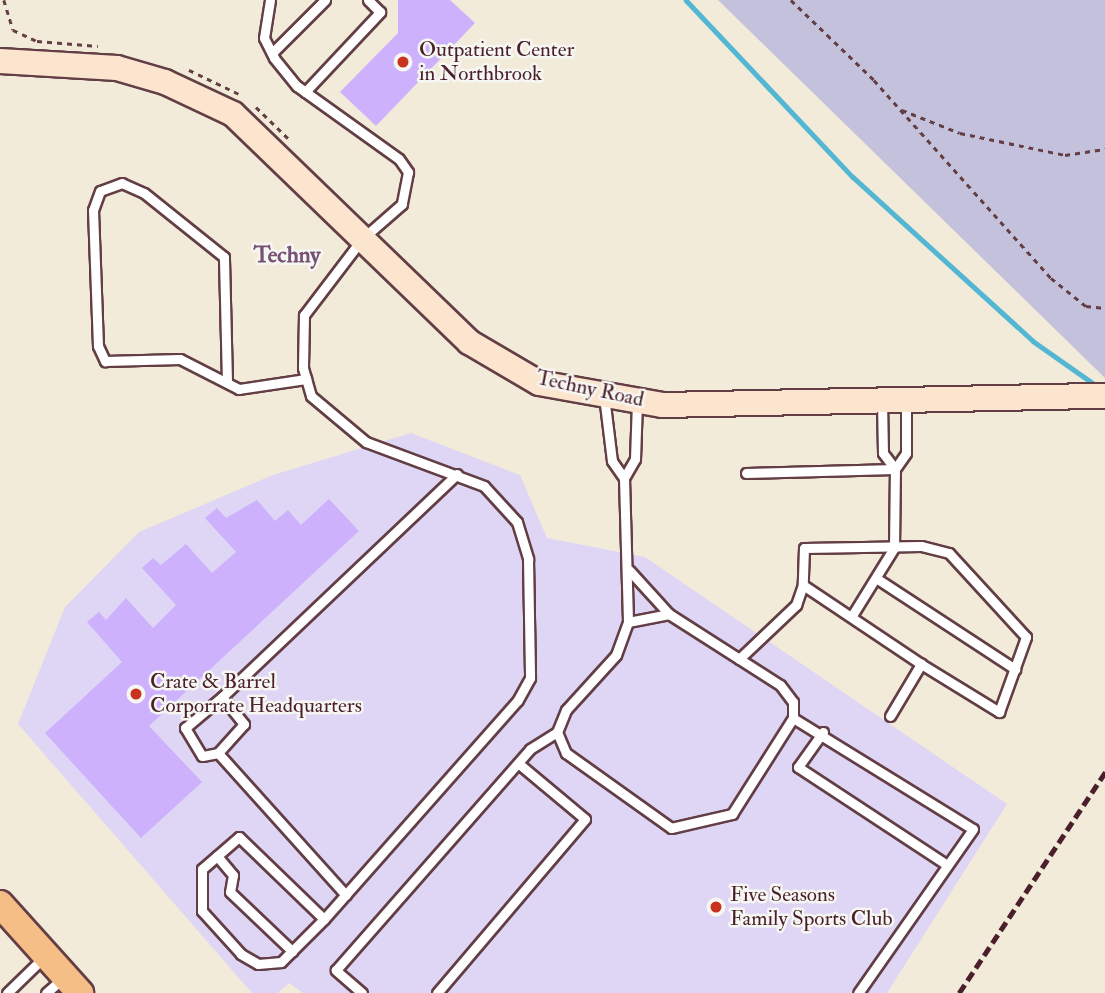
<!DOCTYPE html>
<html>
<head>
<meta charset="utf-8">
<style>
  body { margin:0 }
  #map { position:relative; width:1105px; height:993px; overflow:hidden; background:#f3ebda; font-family:"IM FELL Double Pica",serif }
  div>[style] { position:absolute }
  .built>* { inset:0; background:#dfd5f5 }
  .industrial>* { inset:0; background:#c3c1db }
  .stream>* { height:4.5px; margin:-2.25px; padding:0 2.25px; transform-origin:2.25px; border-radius:2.25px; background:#53b6d2 }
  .building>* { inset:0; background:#cdb1fc }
  .path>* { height:2.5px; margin-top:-1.25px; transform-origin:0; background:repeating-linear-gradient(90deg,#633e45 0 5px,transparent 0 10px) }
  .roads { filter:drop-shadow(2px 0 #633e45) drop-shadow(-2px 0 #633e45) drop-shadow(0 2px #633e45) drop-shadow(0 -2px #633e45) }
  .service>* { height:9px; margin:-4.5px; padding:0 4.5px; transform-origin:4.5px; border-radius:4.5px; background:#fff }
  .secondary>* { height:24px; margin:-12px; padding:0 12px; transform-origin:12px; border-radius:12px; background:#fbe5cf }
  .primary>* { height:26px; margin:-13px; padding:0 13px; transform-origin:13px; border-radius:13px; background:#f6be87 }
  .rail>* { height:4.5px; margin-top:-2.25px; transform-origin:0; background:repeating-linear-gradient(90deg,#4a1f2b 0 10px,transparent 0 15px) }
  .dots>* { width:19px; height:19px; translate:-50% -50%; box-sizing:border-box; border:4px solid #f6f6f2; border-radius:50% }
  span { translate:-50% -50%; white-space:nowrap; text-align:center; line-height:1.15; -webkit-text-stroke:5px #f6f6f2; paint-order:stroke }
  .poi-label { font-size:21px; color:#4a1f2b }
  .left { translate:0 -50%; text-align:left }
  .street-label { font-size:21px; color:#4a1f2b }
  .neighbourhood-label { font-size:23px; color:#785274; font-weight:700 }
</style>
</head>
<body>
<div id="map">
  <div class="built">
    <i style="clip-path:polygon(411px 433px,520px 475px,547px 538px,645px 557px,1007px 804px,887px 993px,303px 993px,289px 983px,278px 993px,252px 993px,18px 724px,65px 607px,139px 532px,273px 475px)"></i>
  </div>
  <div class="industrial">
    <i style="clip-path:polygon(718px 0,1105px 0,1105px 378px)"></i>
  </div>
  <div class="stream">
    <i style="left:686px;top:0;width:243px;rotate:46.7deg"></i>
    <i style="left:853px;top:177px;width:244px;rotate:42.3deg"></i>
    <i style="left:1033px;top:341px;width:78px;rotate:35.1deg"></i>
  </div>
  <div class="building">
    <i style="clip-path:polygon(398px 0,450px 0,475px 23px,376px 126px,340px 92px,398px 33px)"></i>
    <i style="clip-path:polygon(329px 499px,359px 531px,149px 726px,202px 782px,141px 838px,45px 733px,122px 662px,87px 622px,99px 612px,106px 620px,126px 598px,153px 628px,176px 605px,142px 568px,153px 558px,161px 565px,186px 544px,212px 573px,236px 552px,205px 518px,217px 508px,226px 518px,257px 500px,275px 521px,288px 510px,301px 525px)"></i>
  </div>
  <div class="path">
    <i style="left:4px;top:0;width:31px;rotate:73deg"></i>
    <i style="left:13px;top:30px;width:26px;rotate:25deg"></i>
    <i style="left:37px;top:41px;width:61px;rotate:4.7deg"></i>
    <i style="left:791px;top:0;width:115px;rotate:43.9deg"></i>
    <i style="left:874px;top:80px;width:266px;rotate:48.2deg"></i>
    <i style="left:1051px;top:278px;width:45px;rotate:38.7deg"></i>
    <i style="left:1086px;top:306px;width:19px;rotate:6deg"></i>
    <i style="left:189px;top:70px;width:55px;rotate:25.6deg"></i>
    <i style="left:256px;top:107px;width:49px;rotate:44.2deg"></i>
    <i style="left:902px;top:110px;width:62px;rotate:21.6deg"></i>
    <i style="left:960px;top:133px;width:107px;rotate:11.8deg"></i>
    <i style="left:1065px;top:155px;width:40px;rotate:-8.5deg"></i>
  </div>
  <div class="roads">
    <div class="service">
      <i style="left:270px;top:0;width:38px;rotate:99deg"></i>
      <i style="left:264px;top:38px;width:22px;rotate:63deg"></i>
      <i style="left:274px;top:58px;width:36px;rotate:51deg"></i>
      <i style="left:297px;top:86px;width:125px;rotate:35.6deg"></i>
      <i style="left:399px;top:159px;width:16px;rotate:55deg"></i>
      <i style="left:408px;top:172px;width:33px;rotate:101deg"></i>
      <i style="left:402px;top:204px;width:53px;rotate:138.8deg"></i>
      <i style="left:362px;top:239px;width:96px;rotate:127.3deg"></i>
      <i style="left:304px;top:315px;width:53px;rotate:91.1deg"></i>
      <i style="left:303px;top:368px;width:29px;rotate:74deg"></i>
      <i style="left:311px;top:396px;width:72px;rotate:39.9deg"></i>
      <i style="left:366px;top:442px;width:126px;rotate:20.4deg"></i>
      <i style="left:484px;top:486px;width:49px;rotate:47.5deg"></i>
      <i style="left:517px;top:522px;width:39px;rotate:73deg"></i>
      <i style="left:528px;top:559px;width:119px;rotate:89deg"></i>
      <i style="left:530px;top:678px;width:26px;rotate:119deg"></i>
      <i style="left:517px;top:701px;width:291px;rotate:131.5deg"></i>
      <i style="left:324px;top:919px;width:61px;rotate:135deg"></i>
      <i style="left:281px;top:962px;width:23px;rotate:175deg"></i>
      <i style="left:258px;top:964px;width:20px;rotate:-150deg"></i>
      <i style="left:241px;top:954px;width:58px;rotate:-132.2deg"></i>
      <i style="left:202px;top:911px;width:42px;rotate:-90deg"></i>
      <i style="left:202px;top:869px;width:49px;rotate:-40.9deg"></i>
      <i style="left:239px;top:837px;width:118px;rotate:44deg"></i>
      <i style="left:272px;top:53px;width:75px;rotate:-45deg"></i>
      <i style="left:305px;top:92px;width:110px;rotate:-46.8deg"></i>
      <i style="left:380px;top:12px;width:17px;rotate:-135deg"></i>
      <i style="left:227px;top:382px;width:125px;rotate:-91.4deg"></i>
      <i style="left:224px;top:257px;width:102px;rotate:-141.3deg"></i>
      <i style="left:144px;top:193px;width:24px;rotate:-156deg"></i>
      <i style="left:122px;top:183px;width:23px;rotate:160deg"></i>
      <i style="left:100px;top:191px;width:20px;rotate:110deg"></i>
      <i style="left:93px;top:210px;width:136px;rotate:87.9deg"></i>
      <i style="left:98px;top:346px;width:17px;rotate:65deg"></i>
      <i style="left:105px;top:361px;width:75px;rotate:-1.5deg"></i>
      <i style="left:180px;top:359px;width:66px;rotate:27deg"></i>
      <i style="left:239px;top:389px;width:68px;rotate:-8.5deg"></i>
      <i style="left:604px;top:396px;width:65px;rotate:83deg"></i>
      <i style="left:612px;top:461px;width:21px;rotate:55deg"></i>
      <i style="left:624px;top:478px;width:22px;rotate:-60deg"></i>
      <i style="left:635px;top:459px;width:56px;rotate:-88deg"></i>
      <i style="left:895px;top:469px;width:19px;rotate:-55deg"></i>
      <i style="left:906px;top:453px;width:52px;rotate:-90deg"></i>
      <i style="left:746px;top:473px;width:149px;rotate:-1.5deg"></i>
      <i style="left:624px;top:478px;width:144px;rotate:88.4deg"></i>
      <i style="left:628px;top:622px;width:35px;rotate:110deg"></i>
      <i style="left:616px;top:655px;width:74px;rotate:132.3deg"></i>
      <i style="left:566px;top:710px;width:24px;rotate:112deg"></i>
      <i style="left:557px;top:732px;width:23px;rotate:67deg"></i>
      <i style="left:566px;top:753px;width:129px;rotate:35.5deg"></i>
      <i style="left:671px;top:828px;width:63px;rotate:-12.9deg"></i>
      <i style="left:732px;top:814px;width:114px;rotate:-57.6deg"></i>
      <i style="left:793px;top:718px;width:16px;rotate:-90deg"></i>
      <i style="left:793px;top:702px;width:21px;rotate:-127deg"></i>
      <i style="left:780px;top:685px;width:132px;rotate:-147.4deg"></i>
      <i style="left:879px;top:580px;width:163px;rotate:33.2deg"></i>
      <i style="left:853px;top:614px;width:78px;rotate:-58.2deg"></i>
      <i style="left:894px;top:548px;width:79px;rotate:-89.3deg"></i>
      <i style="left:895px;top:469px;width:20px;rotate:-127deg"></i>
      <i style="left:883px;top:453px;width:52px;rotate:-91.1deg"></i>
      <i style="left:628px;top:622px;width:42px;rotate:-11deg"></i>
      <i style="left:669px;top:614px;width:59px;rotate:-132.3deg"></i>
      <i style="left:739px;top:659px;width:79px;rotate:-43.5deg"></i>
      <i style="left:796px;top:605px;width:21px;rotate:-71deg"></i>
      <i style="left:222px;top:697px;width:324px;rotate:-43.5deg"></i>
      <i style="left:222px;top:697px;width:35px;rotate:51deg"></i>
      <i style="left:244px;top:724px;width:39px;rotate:132deg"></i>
      <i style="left:218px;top:753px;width:16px;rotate:169deg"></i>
      <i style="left:202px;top:756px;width:33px;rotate:-121deg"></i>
      <i style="left:185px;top:728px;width:48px;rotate:-40deg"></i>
      <i style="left:890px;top:716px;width:61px;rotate:-59.2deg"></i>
      <i style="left:921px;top:664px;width:92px;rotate:31.6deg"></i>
      <i style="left:999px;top:712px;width:80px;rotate:-70.2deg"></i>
      <i style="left:1026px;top:637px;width:114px;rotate:-132.5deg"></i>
      <i style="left:949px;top:553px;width:29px;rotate:-166deg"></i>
      <i style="left:921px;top:546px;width:117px;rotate:179deg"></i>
      <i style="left:804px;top:548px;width:37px;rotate:92deg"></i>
      <i style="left:803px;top:585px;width:142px;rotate:33.8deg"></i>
      <i style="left:793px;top:718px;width:211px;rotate:31.7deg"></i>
      <i style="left:973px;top:829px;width:200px;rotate:125deg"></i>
      <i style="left:823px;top:732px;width:43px;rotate:125.5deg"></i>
      <i style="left:798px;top:767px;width:178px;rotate:33.3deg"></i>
      <i style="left:218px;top:753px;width:191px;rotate:48deg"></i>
      <i style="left:217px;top:856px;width:25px;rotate:50deg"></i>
      <i style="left:233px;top:875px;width:17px;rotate:100deg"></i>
      <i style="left:230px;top:892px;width:86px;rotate:43.6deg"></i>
      <i style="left:7px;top:993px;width:52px;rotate:-44.2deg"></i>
      <i style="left:46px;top:993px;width:23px;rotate:-41deg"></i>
      <i style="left:362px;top:993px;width:35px;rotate:-139deg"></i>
      <i style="left:336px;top:970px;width:294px;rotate:-48.7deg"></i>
      <i style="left:530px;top:749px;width:32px;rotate:-32deg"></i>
      <i style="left:437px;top:993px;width:228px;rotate:-49.6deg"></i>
      <i style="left:585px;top:819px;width:87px;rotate:-140.1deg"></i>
    </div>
    <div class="secondary">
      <i style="left:0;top:61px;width:117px;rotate:3.4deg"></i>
      <i style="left:117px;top:68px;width:50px;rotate:16.3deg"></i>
      <i style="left:165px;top:82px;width:75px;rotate:25.2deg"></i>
      <i style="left:233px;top:114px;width:328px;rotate:44deg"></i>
      <i style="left:469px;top:342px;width:81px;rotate:30.4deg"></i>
      <i style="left:539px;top:383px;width:126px;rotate:10.1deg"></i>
      <i style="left:663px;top:405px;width:442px;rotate:-1.2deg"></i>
    </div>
    <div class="primary">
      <i style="left:0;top:904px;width:120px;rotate:48deg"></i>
    </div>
  </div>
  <div class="rail">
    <i style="left:959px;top:993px;width:265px;rotate:-56.5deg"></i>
  </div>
  <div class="dots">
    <i style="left:403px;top:62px;background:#c8321e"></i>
    <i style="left:136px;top:694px;background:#c8321e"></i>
    <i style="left:716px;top:907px;background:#c8321e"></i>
  </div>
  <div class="poi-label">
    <span class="left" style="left:419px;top:62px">Outpatient Center<br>in Northbrook</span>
    <span class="left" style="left:150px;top:694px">Crate &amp; Barrel<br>Corporrate Headquarters</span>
    <span class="left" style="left:730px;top:907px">Five Seasons<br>Family Sports Club</span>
  </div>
  <div class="street-label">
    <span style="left:590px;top:389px;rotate:12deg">Techny Road</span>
  </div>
  <div class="neighbourhood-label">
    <span style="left:287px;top:255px">Techny</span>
  </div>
</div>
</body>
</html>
